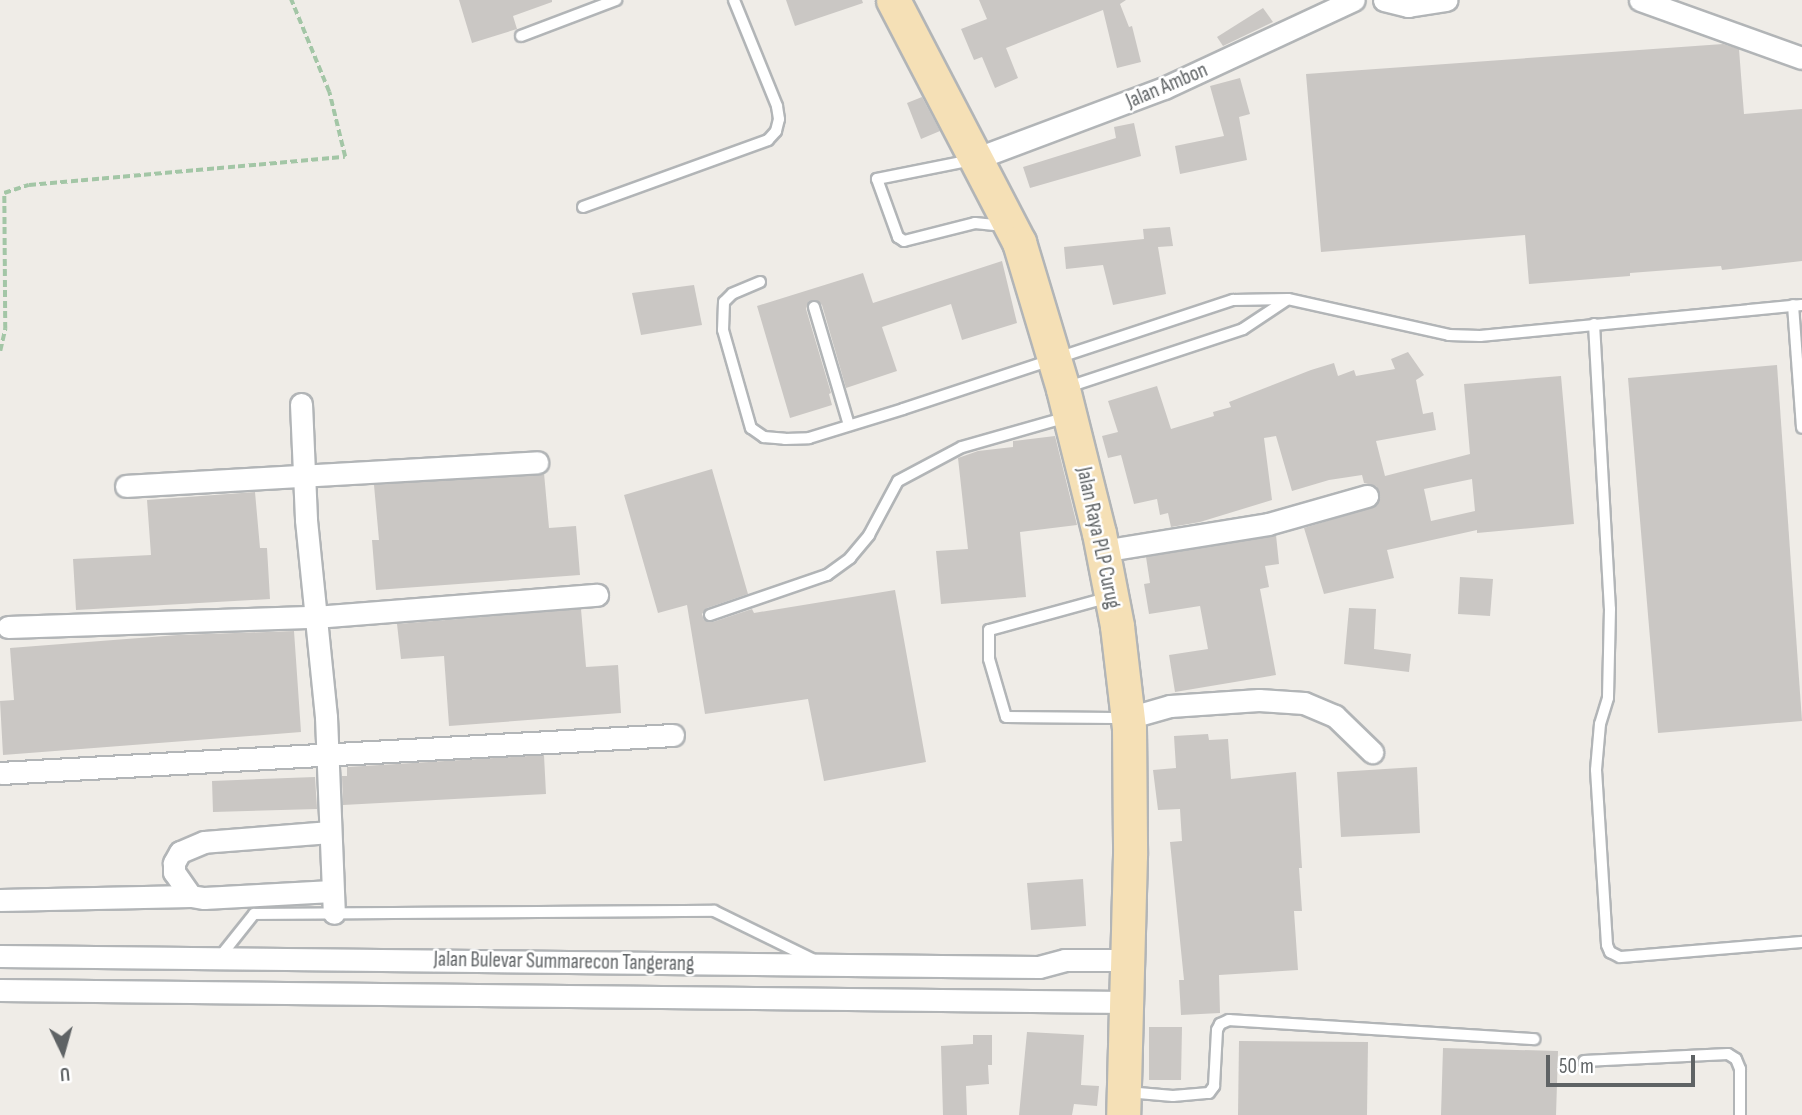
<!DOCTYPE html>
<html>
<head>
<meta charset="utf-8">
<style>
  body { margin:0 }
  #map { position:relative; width:1802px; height:1115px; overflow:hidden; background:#efece7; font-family:"Sofia Sans Condensed",sans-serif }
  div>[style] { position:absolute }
  .building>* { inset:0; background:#cac7c4 }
  .path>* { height:3.5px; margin-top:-1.75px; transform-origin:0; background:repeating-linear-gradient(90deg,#a3c6a6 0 7px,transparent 0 10.5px) }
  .roads { filter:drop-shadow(2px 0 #b2b5b7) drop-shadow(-2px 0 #b2b5b7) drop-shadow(0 2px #b2b5b7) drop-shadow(0 -2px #b2b5b7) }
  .lane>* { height:10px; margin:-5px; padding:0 5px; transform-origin:5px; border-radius:5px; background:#fff }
  .street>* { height:21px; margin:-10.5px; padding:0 10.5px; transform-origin:10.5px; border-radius:10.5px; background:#fff }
  .primary>* { height:33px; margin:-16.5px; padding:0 16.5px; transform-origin:16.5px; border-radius:16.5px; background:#f5e0b6 }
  span { translate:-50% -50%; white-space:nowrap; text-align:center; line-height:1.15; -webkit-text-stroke:5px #fff; paint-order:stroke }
  .street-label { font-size:21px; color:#5f6365 }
  .north { position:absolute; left:28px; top:1017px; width:70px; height:70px; -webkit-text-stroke:5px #fff; paint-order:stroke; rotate:175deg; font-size:19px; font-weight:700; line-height:28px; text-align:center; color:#5f6365 }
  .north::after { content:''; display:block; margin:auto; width:24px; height:32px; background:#5f6365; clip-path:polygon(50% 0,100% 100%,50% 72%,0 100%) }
  .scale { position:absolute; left:1546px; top:1055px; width:149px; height:32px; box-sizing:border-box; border:4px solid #5f6365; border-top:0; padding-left:9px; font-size:21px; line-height:24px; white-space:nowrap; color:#5f6365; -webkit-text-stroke:5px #fff; paint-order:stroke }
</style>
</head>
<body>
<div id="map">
  <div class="building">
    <i style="clip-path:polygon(459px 0,552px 0,552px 2px,513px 16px,517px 29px,472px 43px)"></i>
    <i style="clip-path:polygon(786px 0,862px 0,863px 3px,795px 26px)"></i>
    <i style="clip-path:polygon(979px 0,1126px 0,1120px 4px,1129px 27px,1132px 26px,1141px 62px,1117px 68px,1103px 10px,1006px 48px,1018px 78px,995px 88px,982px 57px,974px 60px,961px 29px,987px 19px)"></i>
    <i style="clip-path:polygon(1263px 8px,1273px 22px,1223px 46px,1217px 37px)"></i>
    <i style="clip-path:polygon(1723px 44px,1739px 49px,1744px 114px,1802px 109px,1802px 261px,1722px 270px,1721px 266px,1630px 273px,1630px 276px,1529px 284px,1525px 235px,1321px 252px,1306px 74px)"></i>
    <i style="clip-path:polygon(1240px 78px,1250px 114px,1239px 117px,1247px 160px,1180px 174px,1175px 146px,1224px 136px,1210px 86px)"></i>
    <i style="clip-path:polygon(922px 97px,940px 131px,921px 139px,907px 103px)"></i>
    <i style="clip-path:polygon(1134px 123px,1141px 156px,1030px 188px,1023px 167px,1116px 138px,1114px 127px)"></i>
    <i style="clip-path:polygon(1170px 227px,1173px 246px,1158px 247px,1166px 294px,1113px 305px,1103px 265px,1066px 269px,1064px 247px,1144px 239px,1143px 229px)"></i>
    <i style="clip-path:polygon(1002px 261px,1017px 323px,962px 340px,951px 304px,882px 327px,897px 371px,846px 388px,822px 305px,816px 300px,809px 301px,806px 309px,831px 393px,829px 394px,832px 405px,790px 418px,757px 306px,863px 273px,873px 303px)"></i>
    <i style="clip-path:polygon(694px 285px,702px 325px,641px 335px,632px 293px)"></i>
    <i style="clip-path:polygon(evenodd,1408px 352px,1424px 375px,1416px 380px,1423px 414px,1433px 412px,1436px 430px,1376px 441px,1385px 476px,1470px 454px,1464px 384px,1561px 376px,1574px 524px,1477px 533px,1477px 530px,1387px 550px,1394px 578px,1324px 594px,1304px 528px,1376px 506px,1379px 492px,1376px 486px,1364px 483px,1362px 475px,1329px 480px,1292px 491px,1276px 436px,1264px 438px,1272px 500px,1200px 522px,1171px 527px,1168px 513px,1160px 515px,1157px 499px,1134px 504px,1121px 455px,1108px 458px,1102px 436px,1118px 432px,1108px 401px,1157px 386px,1171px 429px,1214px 416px,1213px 412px,1231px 407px,1229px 402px,1311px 370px,1334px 363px,1338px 376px,1354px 370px,1356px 376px,1395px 369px,1391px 359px,1408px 352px,1472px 479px,1475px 511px,1431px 521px,1424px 489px,1472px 479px)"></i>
    <i style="clip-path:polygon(1777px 365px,1802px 721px,1658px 733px,1628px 378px)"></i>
    <i style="clip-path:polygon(1055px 436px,1077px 525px,1020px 532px,1026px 597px,941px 604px,936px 551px,968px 549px,958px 458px,978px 451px,1013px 447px,1013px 441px)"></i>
    <i style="clip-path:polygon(712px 469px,748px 594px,707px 608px,702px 614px,704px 620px,713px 622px,752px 609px,754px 613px,895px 590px,926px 762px,824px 781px,808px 699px,705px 714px,687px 605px,658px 613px,624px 495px)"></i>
    <i style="clip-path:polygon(544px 473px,549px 528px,576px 526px,580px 575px,376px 590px,372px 540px,379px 540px,374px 485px)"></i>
    <i style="clip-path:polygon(255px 492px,260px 548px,267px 548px,270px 599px,76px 610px,73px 559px,151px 555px,147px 500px)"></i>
    <i style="clip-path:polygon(1276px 535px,1279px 564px,1265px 566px,1269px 587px,1260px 589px,1276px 675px,1175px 692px,1169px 655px,1208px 649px,1200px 606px,1149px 614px,1144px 584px,1150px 583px,1146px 557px)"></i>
    <i style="clip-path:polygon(1460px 577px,1493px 579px,1490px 616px,1458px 614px)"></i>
    <i style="clip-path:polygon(1349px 608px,1376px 609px,1374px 649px,1411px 654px,1409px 672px,1344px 664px)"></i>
    <i style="clip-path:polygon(581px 609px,586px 667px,618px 665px,621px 713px,449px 726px,444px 656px,401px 659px,397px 624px)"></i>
    <i style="clip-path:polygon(294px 631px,301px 732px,3px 755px,0 701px,14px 700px,10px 648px,178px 635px)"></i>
    <i style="clip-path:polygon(1208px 734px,1209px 740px,1228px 739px,1231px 779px,1296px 772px,1302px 868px,1299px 868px,1302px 911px,1294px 911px,1298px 970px,1219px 975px,1220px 1013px,1181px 1015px,1179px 980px,1184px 980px,1170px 842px,1182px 841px,1180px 809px,1158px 810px,1153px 770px,1176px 768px,1174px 736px)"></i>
    <i style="clip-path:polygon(544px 755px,546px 794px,343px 805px,342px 776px,347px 776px,347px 767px)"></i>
    <i style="clip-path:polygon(1417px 767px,1420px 833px,1341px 837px,1337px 772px)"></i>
    <i style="clip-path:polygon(315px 777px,317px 809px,213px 812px,212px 781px)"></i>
    <i style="clip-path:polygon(1083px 879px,1086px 926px,1031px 930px,1027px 883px)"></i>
    <i style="clip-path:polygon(1149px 1027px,1182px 1027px,1181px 1080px,1149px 1080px)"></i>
    <i style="clip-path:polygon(1027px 1032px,1084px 1035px,1081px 1085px,1099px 1086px,1097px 1106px,1074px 1104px,1072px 1115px,1019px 1115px)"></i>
    <i style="clip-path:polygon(973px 1035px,992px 1035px,992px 1065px,988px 1065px,989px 1084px,966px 1086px,967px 1115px,943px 1115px,941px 1046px,973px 1044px)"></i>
    <i style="clip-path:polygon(1239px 1041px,1368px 1042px,1367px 1115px,1238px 1115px)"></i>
    <i style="clip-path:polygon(1443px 1048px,1558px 1051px,1556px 1115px,1441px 1115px)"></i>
  </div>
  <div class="path">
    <i style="left:0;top:351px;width:23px;rotate:-77deg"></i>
    <i style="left:5px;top:329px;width:136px;rotate:-90.4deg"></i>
    <i style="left:4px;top:193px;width:26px;rotate:-18deg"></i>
    <i style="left:29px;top:185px;width:317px;rotate:-5.1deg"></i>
    <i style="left:345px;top:157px;width:67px;rotate:-103.8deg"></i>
    <i style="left:329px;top:92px;width:100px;rotate:-112.4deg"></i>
  </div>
  <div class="roads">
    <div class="lane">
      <i style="left:521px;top:36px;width:102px;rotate:-20.8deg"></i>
      <i style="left:972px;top:160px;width:97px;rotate:168.7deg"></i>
      <i style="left:877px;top:179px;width:62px;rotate:70.1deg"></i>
      <i style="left:898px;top:237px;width:7px;rotate:34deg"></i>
      <i style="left:904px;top:241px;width:73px;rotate:-14.2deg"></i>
      <i style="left:975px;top:223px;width:27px;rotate:6deg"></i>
      <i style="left:583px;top:207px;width:197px;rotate:-19.9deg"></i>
      <i style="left:768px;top:140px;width:12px;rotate:-48deg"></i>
      <i style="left:776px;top:131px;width:12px;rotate:-76deg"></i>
      <i style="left:779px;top:119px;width:13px;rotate:-99deg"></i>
      <i style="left:777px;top:106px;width:114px;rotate:-112.1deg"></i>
      <i style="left:760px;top:282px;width:30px;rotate:157deg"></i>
      <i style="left:732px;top:294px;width:11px;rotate:135deg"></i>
      <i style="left:724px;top:302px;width:28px;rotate:92deg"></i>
      <i style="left:723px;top:330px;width:102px;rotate:74.1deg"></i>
      <i style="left:751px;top:428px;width:16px;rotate:35deg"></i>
      <i style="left:764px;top:437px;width:21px;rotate:5deg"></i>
      <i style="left:785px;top:439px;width:24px;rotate:-2deg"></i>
      <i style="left:809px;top:438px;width:98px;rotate:-17.1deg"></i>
      <i style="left:903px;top:409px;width:348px;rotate:-18.3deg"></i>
      <i style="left:1233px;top:300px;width:55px;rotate:-1deg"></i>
      <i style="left:1288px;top:299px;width:165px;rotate:12.6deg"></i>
      <i style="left:1449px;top:335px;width:31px;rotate:2deg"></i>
      <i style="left:1480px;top:336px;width:323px;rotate:-5.5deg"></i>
      <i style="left:1793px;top:305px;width:123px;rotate:85.8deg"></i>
      <i style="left:814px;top:307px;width:123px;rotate:73.5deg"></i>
      <i style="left:1594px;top:324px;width:285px;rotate:86.8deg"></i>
      <i style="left:1610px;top:609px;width:89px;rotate:91.3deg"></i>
      <i style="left:1608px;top:698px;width:27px;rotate:107deg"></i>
      <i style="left:1600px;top:724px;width:46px;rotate:95deg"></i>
      <i style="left:1596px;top:770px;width:175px;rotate:86.4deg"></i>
      <i style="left:1607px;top:945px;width:8px;rotate:67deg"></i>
      <i style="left:1610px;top:952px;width:11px;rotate:27deg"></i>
      <i style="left:1620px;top:957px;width:183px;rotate:-4.7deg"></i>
      <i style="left:1068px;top:387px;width:184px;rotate:-18.3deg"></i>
      <i style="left:1243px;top:329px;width:54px;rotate:-33.7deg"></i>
      <i style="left:1106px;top:602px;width:7px;rotate:-164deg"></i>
      <i style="left:1099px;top:600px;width:114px;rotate:164.7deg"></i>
      <i style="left:989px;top:630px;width:29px;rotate:90deg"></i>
      <i style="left:989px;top:659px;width:60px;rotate:73.7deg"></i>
      <i style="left:1006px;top:717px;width:109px;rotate:0.5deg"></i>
      <i style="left:1115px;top:718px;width:11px;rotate:38deg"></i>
      <i style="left:710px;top:615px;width:124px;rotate:-18.9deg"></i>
      <i style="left:827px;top:575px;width:29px;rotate:-36deg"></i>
      <i style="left:850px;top:558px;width:30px;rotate:-50deg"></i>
      <i style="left:869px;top:535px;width:61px;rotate:-61.8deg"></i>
      <i style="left:898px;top:481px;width:72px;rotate:-28deg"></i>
      <i style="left:962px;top:447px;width:109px;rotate:-15.9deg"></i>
      <i style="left:219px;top:958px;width:56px;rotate:-51.5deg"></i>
      <i style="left:254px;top:914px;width:460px;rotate:-0.4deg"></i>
      <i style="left:714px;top:911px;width:111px;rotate:26.1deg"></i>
      <i style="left:1584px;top:1061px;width:144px;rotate:-2.8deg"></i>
      <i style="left:1728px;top:1054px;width:9px;rotate:32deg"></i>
      <i style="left:1736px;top:1059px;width:11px;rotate:68deg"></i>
      <i style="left:1740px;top:1069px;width:46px;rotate:90deg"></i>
      <i style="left:1127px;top:1092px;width:46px;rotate:5deg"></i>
      <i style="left:1173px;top:1096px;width:36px;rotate:-5deg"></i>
      <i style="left:1209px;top:1093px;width:9px;rotate:-54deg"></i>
      <i style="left:1214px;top:1086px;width:56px;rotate:-86.9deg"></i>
      <i style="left:1217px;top:1030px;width:7px;rotate:-63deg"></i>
      <i style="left:1220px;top:1024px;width:10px;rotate:-24deg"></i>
      <i style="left:1229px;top:1020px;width:306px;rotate:3.6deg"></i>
    </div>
    <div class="street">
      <i style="left:1384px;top:0;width:25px;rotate:14deg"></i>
      <i style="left:1408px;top:6px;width:39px;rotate:-9deg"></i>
      <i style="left:1640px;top:0;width:172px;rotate:19.7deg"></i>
      <i style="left:975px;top:159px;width:202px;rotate:-20.6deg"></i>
      <i style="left:1164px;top:88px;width:209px;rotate:-24.9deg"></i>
      <i style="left:301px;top:404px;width:116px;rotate:87.5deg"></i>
      <i style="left:306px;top:520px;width:198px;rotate:84.2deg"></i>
      <i style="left:326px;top:717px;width:196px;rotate:87.7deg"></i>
      <i style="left:126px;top:486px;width:412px;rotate:-3.3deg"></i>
      <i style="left:1102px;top:551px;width:168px;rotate:-9.2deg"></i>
      <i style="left:1268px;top:524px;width:103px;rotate:-15.8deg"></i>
      <i style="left:8px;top:627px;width:307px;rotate:-1.9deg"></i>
      <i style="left:315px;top:617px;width:283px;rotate:-4.5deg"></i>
      <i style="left:1128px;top:718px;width:44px;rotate:-15.9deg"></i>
      <i style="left:1170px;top:706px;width:89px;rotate:-3.9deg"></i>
      <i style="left:1259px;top:700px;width:45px;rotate:3.8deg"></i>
      <i style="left:1304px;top:703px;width:34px;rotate:23deg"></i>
      <i style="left:1335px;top:716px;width:52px;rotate:44.2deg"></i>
      <i style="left:0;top:773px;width:674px;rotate:-3.23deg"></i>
      <i style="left:330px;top:832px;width:126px;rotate:175.5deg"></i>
      <i style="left:204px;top:842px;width:26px;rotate:157deg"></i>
      <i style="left:180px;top:852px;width:13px;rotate:119deg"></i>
      <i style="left:174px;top:863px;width:9px;rotate:90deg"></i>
      <i style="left:174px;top:872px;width:29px;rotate:55deg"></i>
      <i style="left:191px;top:896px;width:13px;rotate:9deg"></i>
      <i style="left:204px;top:898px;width:128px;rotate:-3.1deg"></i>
      <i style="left:0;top:900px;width:191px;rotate:-1.2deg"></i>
      <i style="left:0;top:956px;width:1039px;rotate:0.61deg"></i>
      <i style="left:1039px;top:967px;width:27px;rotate:-15deg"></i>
      <i style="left:1065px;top:960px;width:62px"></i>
      <i style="left:0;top:990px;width:1125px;rotate:0.61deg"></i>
    </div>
    <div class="primary">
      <i style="left:893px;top:0;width:273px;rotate:62.5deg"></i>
      <i style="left:1019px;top:242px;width:153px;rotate:73.3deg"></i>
      <i style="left:1063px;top:389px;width:148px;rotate:76deg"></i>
      <i style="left:1099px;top:533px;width:95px;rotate:79deg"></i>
      <i style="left:1117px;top:626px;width:103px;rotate:83.3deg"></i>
      <i style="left:1129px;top:728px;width:127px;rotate:89.5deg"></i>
      <i style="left:1130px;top:855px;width:260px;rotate:91.5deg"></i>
    </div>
  </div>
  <div class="street-label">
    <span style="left:1167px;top:86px;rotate:-23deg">Jalan Ambon</span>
    <span style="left:1098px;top:538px;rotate:78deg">Jalan Raya PLP Curug</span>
    <span style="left:564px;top:962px;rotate:1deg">Jalan Bulevar Summarecon Tangerang</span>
  </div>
  <div class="north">U</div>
  <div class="scale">50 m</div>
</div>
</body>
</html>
